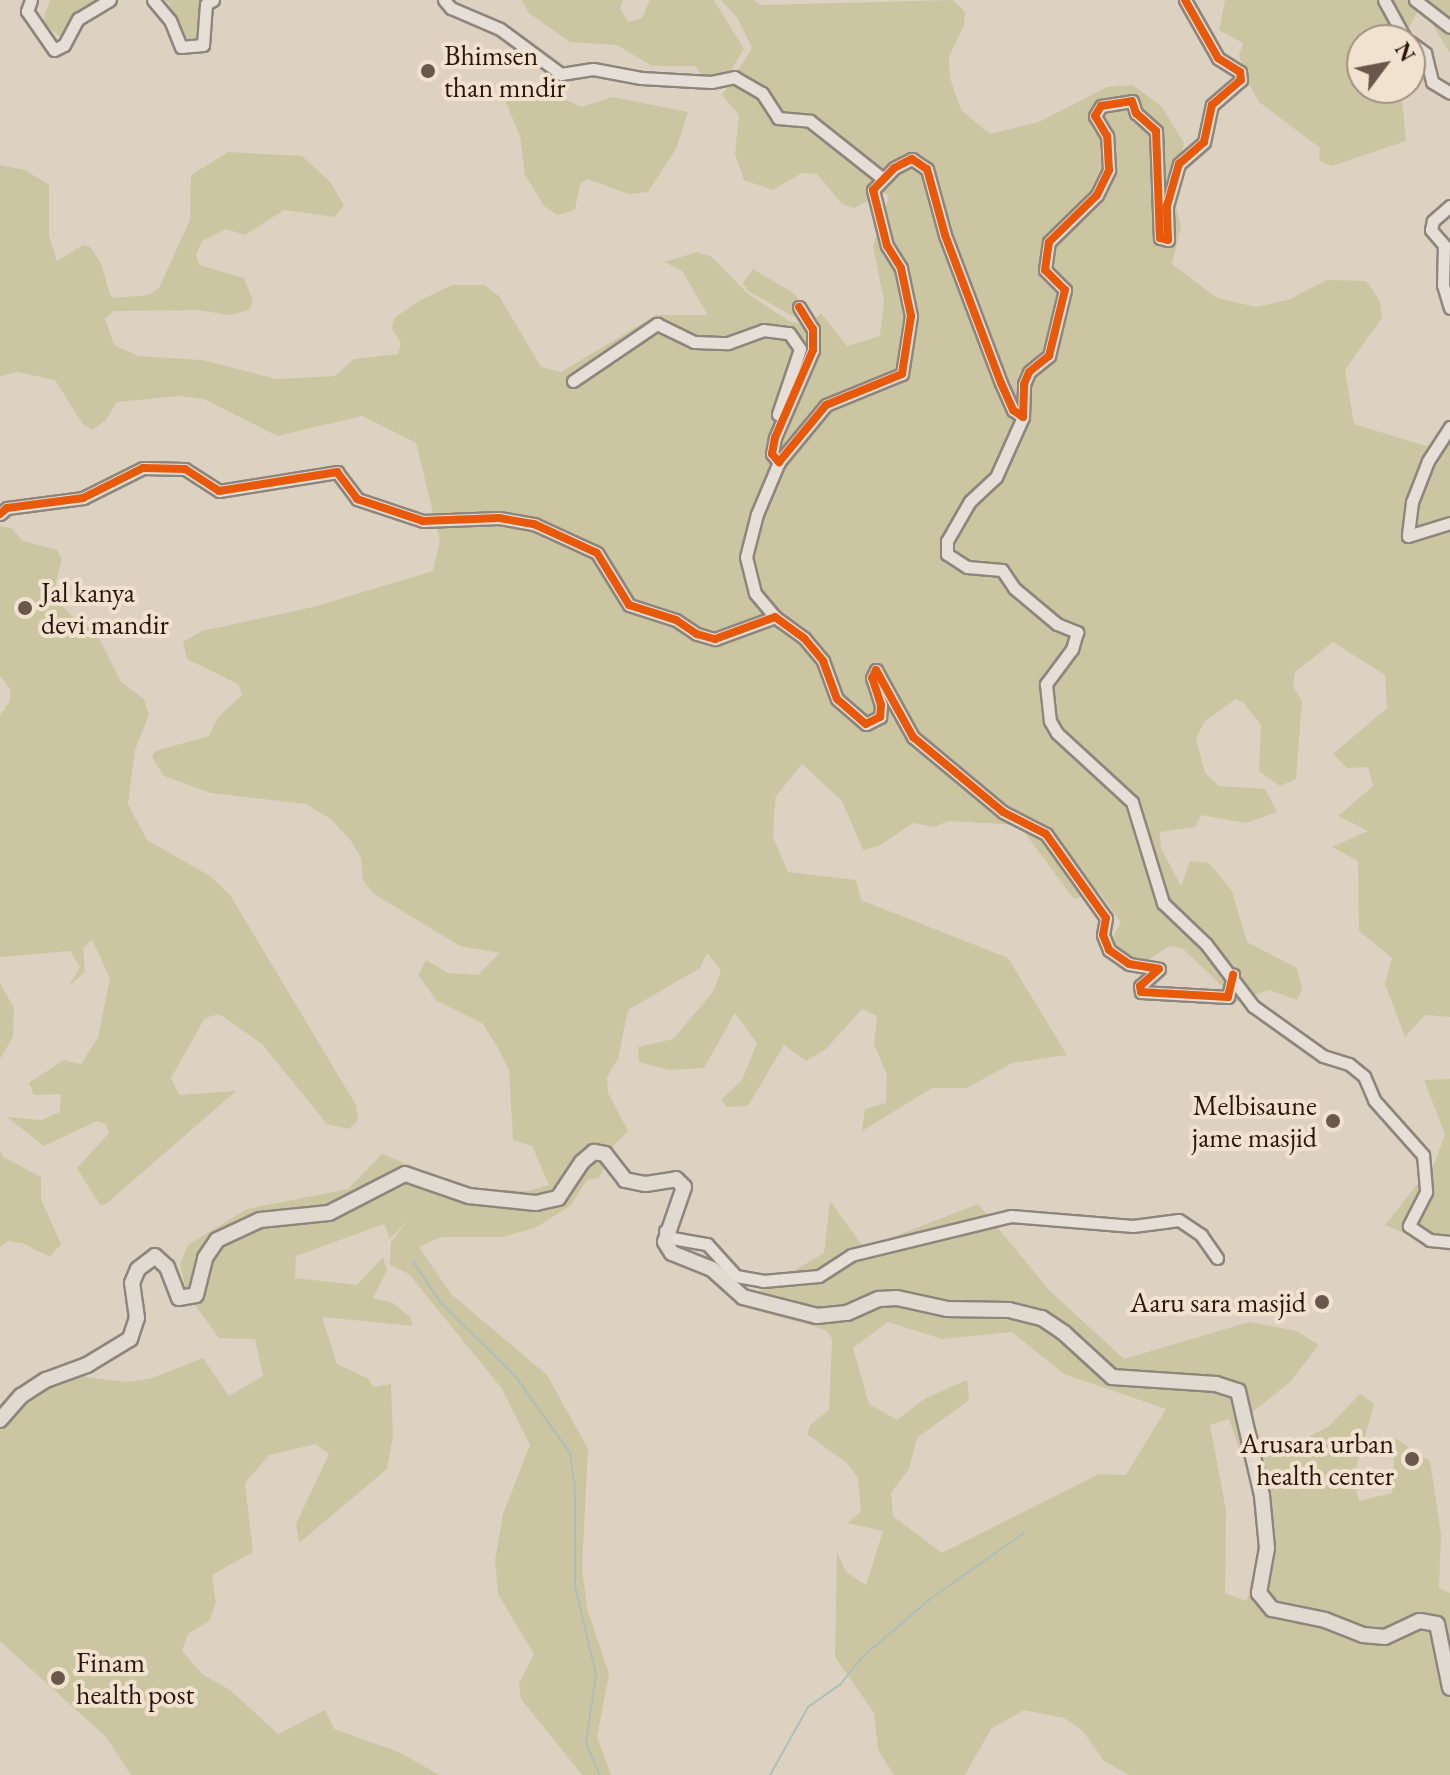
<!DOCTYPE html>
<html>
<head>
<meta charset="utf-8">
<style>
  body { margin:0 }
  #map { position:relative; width:1450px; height:1775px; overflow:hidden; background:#ddd2c2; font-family:"EB Garamond",serif }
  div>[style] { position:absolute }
  .green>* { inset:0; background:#ccc5a2 }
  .stream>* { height:2px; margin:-1px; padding:0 1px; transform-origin:1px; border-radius:1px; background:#adbfb8 }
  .roads { filter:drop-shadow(2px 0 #8e867c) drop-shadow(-2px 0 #8e867c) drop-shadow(0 2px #8e867c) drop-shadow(0 -2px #8e867c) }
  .minor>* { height:11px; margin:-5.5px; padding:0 5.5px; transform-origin:5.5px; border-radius:5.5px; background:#e5dfd7 }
  .major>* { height:14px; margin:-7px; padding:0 7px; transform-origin:7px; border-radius:7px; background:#e0dad0 }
  .cycleway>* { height:8px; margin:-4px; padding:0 4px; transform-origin:4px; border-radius:4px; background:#e8590c }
  .dots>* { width:22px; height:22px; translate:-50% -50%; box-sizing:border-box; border:4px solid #f1e2d0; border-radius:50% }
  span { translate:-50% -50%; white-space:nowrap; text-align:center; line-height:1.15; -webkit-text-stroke:8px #f1e2d0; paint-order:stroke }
  .poi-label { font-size:28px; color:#2a160b }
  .left { translate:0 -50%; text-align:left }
  .right { translate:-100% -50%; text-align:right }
  .north { position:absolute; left:1346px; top:24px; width:80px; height:80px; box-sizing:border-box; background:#f1e2d0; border:2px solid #a19081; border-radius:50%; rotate:58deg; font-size:22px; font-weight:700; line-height:32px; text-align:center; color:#2a160b }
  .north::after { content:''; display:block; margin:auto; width:28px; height:36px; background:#69584b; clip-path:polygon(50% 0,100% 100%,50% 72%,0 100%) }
</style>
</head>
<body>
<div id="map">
  <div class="green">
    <i style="clip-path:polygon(50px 0,99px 0,63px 39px,42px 23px)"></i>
    <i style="clip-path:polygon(164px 0,205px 0,201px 38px,193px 44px,177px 42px,169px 3px)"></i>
    <i style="clip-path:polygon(521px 0,623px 0,620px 8px,628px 22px,642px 18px,650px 0,714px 0,744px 49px,729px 73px,703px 76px,695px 66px,652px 66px,617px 45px,570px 42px,529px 13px)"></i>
    <i style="clip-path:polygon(721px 0,754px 0,761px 5px,953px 0,965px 12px,964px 25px,949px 57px,950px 78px,961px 110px,990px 134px,1039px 122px,1107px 87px,1133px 85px,1162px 107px,1184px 143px,1174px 198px,1181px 227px,1172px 264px,1217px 298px,1256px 307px,1288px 300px,1327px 280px,1366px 281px,1380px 301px,1382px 318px,1345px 370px,1354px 424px,1426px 446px,1450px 436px,1450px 1017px,1425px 1015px,1405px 1037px,1385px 984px,1392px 958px,1359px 931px,1358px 861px,1332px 847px,1368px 831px,1338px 816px,1373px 786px,1368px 767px,1347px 768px,1333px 754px,1387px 708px,1385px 675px,1333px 642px,1295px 672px,1293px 687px,1302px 701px,1296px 779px,1280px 786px,1259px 771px,1261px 725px,1243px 702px,1236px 699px,1205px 721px,1196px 738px,1205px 773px,1219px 786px,1265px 789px,1277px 812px,1246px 823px,1201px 815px,1195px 827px,1160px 832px,1161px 848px,1181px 886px,1190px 861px,1209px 863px,1232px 891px,1247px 942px,1297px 968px,1302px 990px,1297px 1000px,1269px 990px,1233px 1003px,1226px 990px,1182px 948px,1169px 946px,1150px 959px,1126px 963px,1110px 942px,1121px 923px,1098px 890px,1074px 899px,1019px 825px,948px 821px,934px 827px,913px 823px,879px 846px,863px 850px,842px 801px,802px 764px,776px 796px,774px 815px,773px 837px,788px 872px,856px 880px,861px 900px,1008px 958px,1067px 1055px,1012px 1063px,967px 1088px,932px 1088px,862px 1131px,865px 1109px,886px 1103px,887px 1075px,874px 1044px,877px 1016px,862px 1009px,826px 1049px,806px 1061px,784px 1045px,748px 1106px,727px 1107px,721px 1100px,742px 1080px,757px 1043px,735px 1013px,704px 1068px,669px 1070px,639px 1062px,638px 1047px,673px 1039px,713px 992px,721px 971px,707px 953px,700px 968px,628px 1010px,618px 1059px,607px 1077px,608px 1093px,628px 1131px,614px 1145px,599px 1178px,587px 1180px,570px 1206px,535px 1228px,502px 1237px,441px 1237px,419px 1247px,451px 1294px,547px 1375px,588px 1449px,582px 1568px,587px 1608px,609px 1674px,597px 1737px,611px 1775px,582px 1775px,521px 1699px,519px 1684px,534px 1654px,498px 1594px,495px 1560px,503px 1514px,530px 1445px,502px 1389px,409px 1274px,390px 1265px,391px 1242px,408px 1220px,390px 1239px,384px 1224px,296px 1256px,295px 1278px,357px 1285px,383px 1257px,387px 1270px,373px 1298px,393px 1303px,411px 1318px,413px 1326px,322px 1317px,337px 1364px,369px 1379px,373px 1387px,391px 1384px,393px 1435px,387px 1469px,299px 1543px,296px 1524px,329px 1454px,316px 1444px,269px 1455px,245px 1483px,253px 1552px,212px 1575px,216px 1603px,209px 1621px,188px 1634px,182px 1651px,202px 1674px,230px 1690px,278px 1734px,325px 1710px,334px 1729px,399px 1752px,439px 1775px,131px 1775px,106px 1737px,0 1641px,0 1417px,55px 1373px,126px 1382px,149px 1379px,203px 1358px,229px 1396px,263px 1376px,255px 1339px,219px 1338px,187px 1294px,180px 1264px,188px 1245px,247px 1209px,348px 1189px,382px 1154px,467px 1188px,528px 1191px,549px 1185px,532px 1146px,513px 1140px,509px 1070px,497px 1046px,482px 1023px,437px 1001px,418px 975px,426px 960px,448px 973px,478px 975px,500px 953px,460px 946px,374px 894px,363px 880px,361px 858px,351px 841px,331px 819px,306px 804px,211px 793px,164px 776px,152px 757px,155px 751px,209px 736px,218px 717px,242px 695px,238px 684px,187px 659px,183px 642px,202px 631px,313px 607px,433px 571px,440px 541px,416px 443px,362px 416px,277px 436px,204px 399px,178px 396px,117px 402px,106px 420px,92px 430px,82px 423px,55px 380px,17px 372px,0 376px,0 165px,25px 170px,49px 185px,49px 236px,57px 261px,83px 245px,90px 247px,101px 263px,110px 295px,115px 298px,148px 295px,159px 288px,190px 220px,191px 175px,228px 152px,302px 156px,330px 182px,344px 205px,335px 217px,284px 210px,245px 235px,226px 229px,202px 241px,196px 255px,199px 265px,244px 278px,253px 301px,249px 310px,230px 315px,197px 310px,114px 311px,105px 318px,114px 345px,138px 356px,202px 360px,276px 379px,335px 376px,354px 359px,398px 354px,401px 343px,392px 329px,394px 318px,419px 301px,452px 285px,484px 285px,499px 296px,541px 367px,561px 372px,656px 315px,708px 315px,682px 271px,665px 262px,697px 252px,712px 257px,748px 294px,789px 321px,809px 326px,821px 313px,847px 346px,880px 336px,884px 301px,873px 246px,889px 196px,884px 193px,854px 208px,842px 204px,817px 174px,802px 173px,773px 190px,744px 180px,735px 154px,739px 115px,722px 95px,752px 48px,738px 19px)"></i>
    <i style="clip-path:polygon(1225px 0,1450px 0,1450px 53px,1421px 6px,1402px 40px,1362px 40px,1362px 88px,1401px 88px,1406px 141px,1332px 166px,1319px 161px,1320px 148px,1259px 102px,1245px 77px,1239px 55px,1243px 43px,1219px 30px)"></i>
    <i style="clip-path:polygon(529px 84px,582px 107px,612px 97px,688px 112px,676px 149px,648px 192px,629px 194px,587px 179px,580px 184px,575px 210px,557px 215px,544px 206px,525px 175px,520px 136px,504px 98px)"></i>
    <i style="clip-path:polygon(753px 269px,795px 294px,811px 319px,798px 319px,748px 291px,743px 283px)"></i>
    <i style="clip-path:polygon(0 526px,11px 528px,23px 541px,57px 550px,62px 559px,53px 595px,76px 621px,96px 632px,121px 682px,144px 699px,149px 715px,135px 750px,128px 804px,147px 840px,210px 876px,230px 895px,356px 1105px,358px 1120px,349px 1129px,327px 1124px,262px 1044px,219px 1014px,205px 1018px,171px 1078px,179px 1095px,236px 1091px,106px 1204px,100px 1205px,77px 1168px,109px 1133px,106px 1124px,97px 1121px,44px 1146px,7px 1117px,41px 1120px,60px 1112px,61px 1094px,34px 1095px,29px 1083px,64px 1060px,81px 1064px,98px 1037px,110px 978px,92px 940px,83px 948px,85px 972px,69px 986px,80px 967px,70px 951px,0 957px,0 715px,10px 701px,10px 689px,0 676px)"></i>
    <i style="clip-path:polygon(0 983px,14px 1008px,13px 1037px,0 1059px)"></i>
    <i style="clip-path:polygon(1450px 1079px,1450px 1252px,1385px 1225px,1435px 1162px,1445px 1134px,1424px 1080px)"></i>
    <i style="clip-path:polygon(0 1149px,3px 1157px,41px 1177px,41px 1199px,61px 1244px,50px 1257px,22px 1243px,8px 1241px,0 1247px)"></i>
    <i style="clip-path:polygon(evenodd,830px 1201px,864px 1248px,978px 1204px,1050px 1291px,1124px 1359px,1249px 1322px,1297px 1331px,1319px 1345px,1289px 1383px,1250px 1414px,1263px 1445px,1295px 1444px,1329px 1426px,1360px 1394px,1374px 1404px,1353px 1479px,1359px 1501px,1392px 1493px,1395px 1438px,1430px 1461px,1441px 1534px,1439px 1588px,1450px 1593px,1450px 1775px,1129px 1775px,1104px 1761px,1082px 1730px,1064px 1718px,1024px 1710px,991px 1729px,965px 1775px,894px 1775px,878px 1750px,874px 1713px,835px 1657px,837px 1552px,846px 1572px,866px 1585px,883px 1531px,847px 1523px,861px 1512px,858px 1478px,848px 1464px,807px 1434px,811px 1424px,829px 1410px,832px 1339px,826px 1330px,736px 1305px,824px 1253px,830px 1201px,888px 1322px,942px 1339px,1012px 1332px,1064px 1374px,1166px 1409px,1126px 1475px,1099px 1474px,942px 1553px,893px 1516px,891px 1493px,909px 1469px,917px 1438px,969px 1400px,967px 1380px,924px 1399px,897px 1420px,869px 1404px,853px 1348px,888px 1322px,830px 1201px,1229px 1419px,1259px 1505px,1260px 1540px,1247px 1601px,1225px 1593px,1226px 1510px,1210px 1425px,1229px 1419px)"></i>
  </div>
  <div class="stream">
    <i style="left:413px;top:1261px;width:49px;rotate:56.6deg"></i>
    <i style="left:440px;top:1302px;width:107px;rotate:44.6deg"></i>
    <i style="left:516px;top:1377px;width:93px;rotate:54.6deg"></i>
    <i style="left:570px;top:1453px;width:36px;rotate:82deg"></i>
    <i style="left:575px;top:1489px;width:97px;rotate:90deg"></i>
    <i style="left:575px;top:1586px;width:91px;rotate:76.7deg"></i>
    <i style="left:596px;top:1675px;width:68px;rotate:98.5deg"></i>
    <i style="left:586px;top:1742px;width:35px;rotate:68deg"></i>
    <i style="left:770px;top:1775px;width:78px;rotate:-60.8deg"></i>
    <i style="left:808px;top:1707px;width:39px;rotate:-35deg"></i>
    <i style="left:840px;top:1685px;width:33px;rotate:-52deg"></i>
    <i style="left:860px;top:1659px;width:92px;rotate:-40.6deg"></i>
    <i style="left:930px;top:1599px;width:115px;rotate:-35.1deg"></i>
  </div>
  <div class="roads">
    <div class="minor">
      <i style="left:31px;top:0;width:12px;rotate:110deg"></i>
      <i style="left:27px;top:11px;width:47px;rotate:55.3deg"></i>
      <i style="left:54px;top:50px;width:11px;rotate:-27deg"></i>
      <i style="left:64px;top:45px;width:30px;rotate:-62deg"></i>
      <i style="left:78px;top:19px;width:37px;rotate:-31deg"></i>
      <i style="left:153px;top:0;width:26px;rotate:50deg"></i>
      <i style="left:170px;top:20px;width:29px;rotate:68deg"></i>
      <i style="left:181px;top:47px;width:22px;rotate:-5deg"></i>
      <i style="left:203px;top:45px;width:41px;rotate:-85.8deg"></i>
      <i style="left:206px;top:4px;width:8px;rotate:-30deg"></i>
      <i style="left:444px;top:0;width:11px;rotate:49deg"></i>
      <i style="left:451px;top:8px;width:53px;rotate:23.2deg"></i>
      <i style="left:500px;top:29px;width:76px;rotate:36.4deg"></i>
      <i style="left:561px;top:74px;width:32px;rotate:-9deg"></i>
      <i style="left:593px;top:69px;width:49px;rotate:10.6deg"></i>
      <i style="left:641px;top:78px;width:70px;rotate:3.3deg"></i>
      <i style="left:711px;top:82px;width:24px;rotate:-12deg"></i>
      <i style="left:734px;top:77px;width:32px;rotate:30deg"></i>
      <i style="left:762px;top:93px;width:30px;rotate:57deg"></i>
      <i style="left:778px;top:118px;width:32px;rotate:5deg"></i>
      <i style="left:810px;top:121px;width:92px;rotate:38.4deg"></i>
      <i style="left:1384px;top:0;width:46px;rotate:61.2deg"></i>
      <i style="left:1415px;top:0;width:44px;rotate:37.6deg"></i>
      <i style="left:1410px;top:42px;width:19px;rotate:36deg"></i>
      <i style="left:1425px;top:53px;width:30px;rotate:76deg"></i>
      <i style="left:1432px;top:82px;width:21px;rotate:31deg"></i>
      <i style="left:1450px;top:206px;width:23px;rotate:139deg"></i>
      <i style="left:1433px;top:221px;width:9px;rotate:103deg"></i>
      <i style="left:1431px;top:230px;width:20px;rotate:49deg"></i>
      <i style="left:1444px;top:245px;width:40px;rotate:91.4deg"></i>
      <i style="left:1443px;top:285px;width:24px;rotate:73deg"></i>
      <i style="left:799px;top:307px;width:26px;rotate:58deg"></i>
      <i style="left:813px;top:329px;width:21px;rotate:90deg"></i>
      <i style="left:813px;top:350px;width:96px;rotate:113.4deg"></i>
      <i style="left:775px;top:438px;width:16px;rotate:101deg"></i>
      <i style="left:772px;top:454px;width:11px;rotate:49deg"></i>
      <i style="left:779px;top:462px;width:74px;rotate:-50.5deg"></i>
      <i style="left:826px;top:405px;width:82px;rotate:-22.2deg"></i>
      <i style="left:902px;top:374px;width:59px;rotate:-81.2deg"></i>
      <i style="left:911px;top:316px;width:49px;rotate:-101.8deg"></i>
      <i style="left:901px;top:268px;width:26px;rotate:-122deg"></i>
      <i style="left:887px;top:246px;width:58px;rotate:-104deg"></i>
      <i style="left:873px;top:190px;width:30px;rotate:-46deg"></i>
      <i style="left:894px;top:168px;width:20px;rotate:-27deg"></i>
      <i style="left:912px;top:159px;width:18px;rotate:34deg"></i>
      <i style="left:927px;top:169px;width:68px;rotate:74.7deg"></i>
      <i style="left:945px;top:235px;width:158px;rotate:69.3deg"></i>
      <i style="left:1001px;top:383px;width:30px;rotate:66deg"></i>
      <i style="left:1013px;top:410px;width:12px;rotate:35deg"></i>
      <i style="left:1023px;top:417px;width:33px;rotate:-88deg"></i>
      <i style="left:1024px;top:384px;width:13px;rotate:-67deg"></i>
      <i style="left:1029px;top:372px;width:26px;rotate:-39deg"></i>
      <i style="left:1049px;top:356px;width:68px;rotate:-76.4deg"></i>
      <i style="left:1065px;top:290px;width:28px;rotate:-135deg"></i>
      <i style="left:1045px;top:270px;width:28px;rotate:-82deg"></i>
      <i style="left:1049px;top:242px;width:67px;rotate:-44.4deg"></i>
      <i style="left:1097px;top:195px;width:28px;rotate:-64deg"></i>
      <i style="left:1109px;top:170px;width:34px;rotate:-93deg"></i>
      <i style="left:1107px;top:136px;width:23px;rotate:-121deg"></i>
      <i style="left:1095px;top:116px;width:12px;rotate:-59deg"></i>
      <i style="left:1101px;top:106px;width:31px;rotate:-9deg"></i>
      <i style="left:1132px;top:101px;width:13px;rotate:72deg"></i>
      <i style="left:1136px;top:113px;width:27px;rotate:42deg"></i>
      <i style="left:1156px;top:131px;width:107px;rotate:87.9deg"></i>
      <i style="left:1160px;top:238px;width:8px;rotate:14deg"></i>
      <i style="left:1168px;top:240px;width:34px;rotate:-92deg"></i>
      <i style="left:1167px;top:206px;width:44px;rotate:-74.1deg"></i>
      <i style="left:1179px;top:164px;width:33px;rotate:-41deg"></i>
      <i style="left:1204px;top:142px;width:38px;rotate:-78deg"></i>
      <i style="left:1212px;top:105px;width:38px;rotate:-41deg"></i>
      <i style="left:1241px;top:80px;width:8px;rotate:-97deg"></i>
      <i style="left:1240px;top:72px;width:26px;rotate:-148deg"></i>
      <i style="left:1218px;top:58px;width:67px;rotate:-119.6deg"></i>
      <i style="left:573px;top:381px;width:102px;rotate:-34.2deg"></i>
      <i style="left:657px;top:324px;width:41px;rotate:25.9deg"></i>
      <i style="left:694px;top:342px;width:34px;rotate:2deg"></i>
      <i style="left:728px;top:343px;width:37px;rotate:-20deg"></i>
      <i style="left:763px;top:330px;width:26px;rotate:7deg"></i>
      <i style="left:789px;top:333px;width:19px;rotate:55deg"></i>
      <i style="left:800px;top:349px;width:69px;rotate:108.7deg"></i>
      <i style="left:1023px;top:417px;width:66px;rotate:114.2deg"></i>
      <i style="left:996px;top:477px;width:35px;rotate:137deg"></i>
      <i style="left:970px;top:501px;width:46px;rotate:119.9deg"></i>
      <i style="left:947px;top:541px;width:13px;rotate:90deg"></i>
      <i style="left:947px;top:554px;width:24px;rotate:33deg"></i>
      <i style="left:967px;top:567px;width:35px;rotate:5deg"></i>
      <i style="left:1002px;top:570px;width:22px;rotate:56deg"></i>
      <i style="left:1014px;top:588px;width:56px;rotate:39.9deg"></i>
      <i style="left:1057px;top:624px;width:22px;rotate:22deg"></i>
      <i style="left:1077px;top:632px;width:18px;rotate:106deg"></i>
      <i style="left:1072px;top:649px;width:44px;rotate:126.6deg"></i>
      <i style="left:1046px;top:684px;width:37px;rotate:84deg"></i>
      <i style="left:1050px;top:721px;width:14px;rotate:60deg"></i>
      <i style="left:1057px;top:733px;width:102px;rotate:42.6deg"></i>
      <i style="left:1132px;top:802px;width:106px;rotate:72.9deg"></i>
      <i style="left:1163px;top:903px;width:59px;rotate:43.6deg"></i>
      <i style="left:1206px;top:944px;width:78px;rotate:52.8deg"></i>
      <i style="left:1253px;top:1006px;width:86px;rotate:35.5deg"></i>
      <i style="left:1323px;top:1056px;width:27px;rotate:17deg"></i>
      <i style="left:1349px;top:1064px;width:19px;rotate:39deg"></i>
      <i style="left:1364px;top:1076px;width:26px;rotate:67deg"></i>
      <i style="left:1374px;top:1100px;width:74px;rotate:48.3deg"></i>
      <i style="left:1423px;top:1155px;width:37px;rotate:85deg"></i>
      <i style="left:1426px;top:1192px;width:38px;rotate:117deg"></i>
      <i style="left:1409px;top:1226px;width:25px;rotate:34deg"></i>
      <i style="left:1430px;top:1240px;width:20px;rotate:6deg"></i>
      <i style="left:1450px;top:427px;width:40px;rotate:122.9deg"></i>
      <i style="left:1428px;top:461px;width:44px;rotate:111.3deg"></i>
      <i style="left:1412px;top:502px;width:34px;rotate:97deg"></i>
      <i style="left:1408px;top:536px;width:44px;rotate:-17.2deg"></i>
      <i style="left:0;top:514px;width:9px;rotate:-41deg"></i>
      <i style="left:7px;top:508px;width:77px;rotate:-7.5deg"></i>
      <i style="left:83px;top:498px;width:67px;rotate:-26.6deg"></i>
      <i style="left:143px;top:468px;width:42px;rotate:1.4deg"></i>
      <i style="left:185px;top:469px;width:40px;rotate:32.9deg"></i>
      <i style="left:219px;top:491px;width:120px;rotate:-9.1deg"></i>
      <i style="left:337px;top:472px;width:34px;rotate:53deg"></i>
      <i style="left:357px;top:499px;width:70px;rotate:18.4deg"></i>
      <i style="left:423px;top:521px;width:76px;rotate:-2.3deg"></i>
      <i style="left:499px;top:518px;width:36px;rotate:10deg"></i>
      <i style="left:534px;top:524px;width:69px;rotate:24.7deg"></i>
      <i style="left:597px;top:553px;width:61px;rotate:58.4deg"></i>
      <i style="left:629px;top:605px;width:49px;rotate:17.7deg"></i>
      <i style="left:676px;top:620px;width:25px;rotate:34deg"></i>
      <i style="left:697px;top:634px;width:19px;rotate:16deg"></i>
      <i style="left:715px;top:639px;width:64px;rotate:-20.1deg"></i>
      <i style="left:775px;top:617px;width:36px;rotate:36deg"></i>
      <i style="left:804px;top:638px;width:30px;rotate:50deg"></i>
      <i style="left:823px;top:661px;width:40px;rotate:69.8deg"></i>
      <i style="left:837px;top:699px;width:38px;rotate:41deg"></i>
      <i style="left:866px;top:724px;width:16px;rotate:-27deg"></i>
      <i style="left:880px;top:717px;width:12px;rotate:-85deg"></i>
      <i style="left:881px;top:705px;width:28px;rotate:-108deg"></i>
      <i style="left:872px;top:678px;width:9px;rotate:-63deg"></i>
      <i style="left:876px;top:670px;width:77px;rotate:61.1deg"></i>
      <i style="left:913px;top:737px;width:117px;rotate:39.8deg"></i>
      <i style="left:1003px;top:812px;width:48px;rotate:27.1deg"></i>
      <i style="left:1046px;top:834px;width:103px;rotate:54.5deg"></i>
      <i style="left:1106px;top:918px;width:17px;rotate:100deg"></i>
      <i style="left:1103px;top:935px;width:16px;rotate:68deg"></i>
      <i style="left:1109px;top:950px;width:24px;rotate:35deg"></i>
      <i style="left:1129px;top:964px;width:30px;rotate:9deg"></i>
      <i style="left:1159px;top:969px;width:25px;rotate:138deg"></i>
      <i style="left:1140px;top:986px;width:6px;rotate:81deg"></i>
      <i style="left:1141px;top:992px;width:87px;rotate:3.3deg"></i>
      <i style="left:1228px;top:997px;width:23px;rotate:-77deg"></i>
      <i style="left:775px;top:617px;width:31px;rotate:-130deg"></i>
      <i style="left:755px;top:593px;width:37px;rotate:-104deg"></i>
      <i style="left:746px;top:557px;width:44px;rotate:-75.7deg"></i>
      <i style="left:757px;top:514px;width:56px;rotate:-67.1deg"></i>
      <i style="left:665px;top:1231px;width:10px;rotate:45deg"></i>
      <i style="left:672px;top:1238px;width:36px;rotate:10deg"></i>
      <i style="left:707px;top:1244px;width:43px;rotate:47.8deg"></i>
      <i style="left:736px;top:1276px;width:27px;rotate:10deg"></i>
      <i style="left:763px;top:1281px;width:56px;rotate:-5.1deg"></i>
      <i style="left:819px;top:1276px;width:38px;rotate:-33deg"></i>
      <i style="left:851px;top:1255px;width:165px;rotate:-13.7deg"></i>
      <i style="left:1011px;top:1216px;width:122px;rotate:4.7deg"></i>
      <i style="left:1133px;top:1226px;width:46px;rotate:-7.4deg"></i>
      <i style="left:1179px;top:1220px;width:27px;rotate:34deg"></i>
      <i style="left:1201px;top:1235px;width:28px;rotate:55deg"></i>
    </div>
    <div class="major">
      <i style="left:0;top:1420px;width:32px;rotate:-49deg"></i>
      <i style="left:21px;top:1396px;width:30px;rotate:-33deg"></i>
      <i style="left:46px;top:1380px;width:44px;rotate:-20.1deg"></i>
      <i style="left:87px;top:1365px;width:50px;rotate:-31.2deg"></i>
      <i style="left:130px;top:1339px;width:22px;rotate:-72deg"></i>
      <i style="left:137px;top:1318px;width:35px;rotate:-98deg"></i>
      <i style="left:132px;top:1283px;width:15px;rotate:-67deg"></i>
      <i style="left:138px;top:1269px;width:21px;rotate:-37deg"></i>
      <i style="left:155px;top:1256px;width:16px;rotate:43deg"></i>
      <i style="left:167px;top:1267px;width:33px;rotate:69deg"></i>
      <i style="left:179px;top:1298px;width:17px;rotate:-10deg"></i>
      <i style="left:196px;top:1295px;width:38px;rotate:-76deg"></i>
      <i style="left:205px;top:1258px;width:22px;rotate:-56deg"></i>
      <i style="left:217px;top:1240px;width:47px;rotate:-24.9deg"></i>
      <i style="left:260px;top:1220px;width:69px;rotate:-5.8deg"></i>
      <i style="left:329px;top:1213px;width:85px;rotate:-27.2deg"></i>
      <i style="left:405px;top:1174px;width:68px;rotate:19deg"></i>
      <i style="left:469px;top:1196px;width:67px;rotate:6deg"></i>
      <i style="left:536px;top:1203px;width:23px;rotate:-13deg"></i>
      <i style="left:558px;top:1198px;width:43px;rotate:-56.3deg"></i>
      <i style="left:582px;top:1162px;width:16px;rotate:-40deg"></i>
      <i style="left:594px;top:1152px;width:11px;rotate:10deg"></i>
      <i style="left:605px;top:1154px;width:33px;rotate:52deg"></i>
      <i style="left:625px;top:1180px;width:21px;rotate:11deg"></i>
      <i style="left:646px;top:1184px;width:30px;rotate:-9deg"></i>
      <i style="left:676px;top:1179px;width:11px;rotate:45deg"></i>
      <i style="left:684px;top:1187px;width:58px;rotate:109.1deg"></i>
      <i style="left:665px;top:1242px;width:13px;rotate:58deg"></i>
      <i style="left:672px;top:1253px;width:43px;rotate:21.8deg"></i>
      <i style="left:712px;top:1269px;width:42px;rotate:42.1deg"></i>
      <i style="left:743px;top:1297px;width:76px;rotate:14.4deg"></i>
      <i style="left:817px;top:1316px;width:30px;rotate:-6deg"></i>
      <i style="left:847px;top:1313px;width:35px;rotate:-24deg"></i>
      <i style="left:879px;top:1299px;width:18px;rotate:-3deg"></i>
      <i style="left:897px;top:1298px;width:51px;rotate:12.4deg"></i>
      <i style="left:947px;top:1309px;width:62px;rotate:0.9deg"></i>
      <i style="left:1009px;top:1310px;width:34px;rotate:14deg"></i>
      <i style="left:1042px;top:1318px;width:27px;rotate:34deg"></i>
      <i style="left:1064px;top:1333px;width:65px;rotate:42.5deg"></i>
      <i style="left:1112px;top:1377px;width:104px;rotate:3.9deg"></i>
      <i style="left:1216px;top:1384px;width:23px;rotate:18deg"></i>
      <i style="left:1238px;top:1391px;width:108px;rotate:77.1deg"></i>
      <i style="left:1262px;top:1496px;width:52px;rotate:84.5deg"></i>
      <i style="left:1267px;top:1548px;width:46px;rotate:100.1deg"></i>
      <i style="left:1259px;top:1593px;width:21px;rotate:51deg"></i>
      <i style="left:1272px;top:1609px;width:54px;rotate:11.7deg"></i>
      <i style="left:1325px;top:1620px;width:41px;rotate:21.5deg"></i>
      <i style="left:1363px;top:1635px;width:22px;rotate:5deg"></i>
      <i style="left:1385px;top:1637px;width:38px;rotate:-25deg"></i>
      <i style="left:1420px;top:1621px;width:17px;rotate:10deg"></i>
      <i style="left:1437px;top:1624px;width:65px;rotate:78.5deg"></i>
    </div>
  </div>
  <div class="cycleway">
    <i style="left:799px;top:307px;width:26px;rotate:58deg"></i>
    <i style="left:813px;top:329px;width:21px;rotate:90deg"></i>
    <i style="left:813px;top:350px;width:96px;rotate:113.4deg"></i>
    <i style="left:775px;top:438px;width:16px;rotate:101deg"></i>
    <i style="left:772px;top:454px;width:11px;rotate:49deg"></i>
    <i style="left:779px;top:462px;width:74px;rotate:-50.5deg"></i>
    <i style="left:826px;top:405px;width:82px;rotate:-22.2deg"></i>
    <i style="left:902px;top:374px;width:59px;rotate:-81.2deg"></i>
    <i style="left:911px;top:316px;width:49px;rotate:-101.8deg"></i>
    <i style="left:901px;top:268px;width:26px;rotate:-122deg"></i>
    <i style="left:887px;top:246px;width:58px;rotate:-104deg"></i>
    <i style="left:873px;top:190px;width:30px;rotate:-46deg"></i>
    <i style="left:894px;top:168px;width:20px;rotate:-27deg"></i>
    <i style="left:912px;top:159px;width:18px;rotate:34deg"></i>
    <i style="left:927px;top:169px;width:68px;rotate:74.7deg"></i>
    <i style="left:945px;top:235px;width:158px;rotate:69.3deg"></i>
    <i style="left:1001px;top:383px;width:30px;rotate:66deg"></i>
    <i style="left:1013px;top:410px;width:12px;rotate:35deg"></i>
    <i style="left:1023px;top:417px;width:33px;rotate:-88deg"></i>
    <i style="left:1024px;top:384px;width:13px;rotate:-67deg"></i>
    <i style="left:1029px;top:372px;width:26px;rotate:-39deg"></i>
    <i style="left:1049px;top:356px;width:68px;rotate:-76.4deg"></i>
    <i style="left:1065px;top:290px;width:28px;rotate:-135deg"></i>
    <i style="left:1045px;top:270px;width:28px;rotate:-82deg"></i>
    <i style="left:1049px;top:242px;width:67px;rotate:-44.4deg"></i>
    <i style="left:1097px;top:195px;width:28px;rotate:-64deg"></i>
    <i style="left:1109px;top:170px;width:34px;rotate:-93deg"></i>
    <i style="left:1107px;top:136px;width:23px;rotate:-121deg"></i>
    <i style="left:1095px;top:116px;width:12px;rotate:-59deg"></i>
    <i style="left:1101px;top:106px;width:31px;rotate:-9deg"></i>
    <i style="left:1132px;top:101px;width:13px;rotate:72deg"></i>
    <i style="left:1136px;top:113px;width:27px;rotate:42deg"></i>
    <i style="left:1156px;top:131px;width:107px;rotate:87.9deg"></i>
    <i style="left:1160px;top:238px;width:8px;rotate:14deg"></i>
    <i style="left:1168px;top:240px;width:34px;rotate:-92deg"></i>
    <i style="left:1167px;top:206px;width:44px;rotate:-74.1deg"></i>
    <i style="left:1179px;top:164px;width:33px;rotate:-41deg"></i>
    <i style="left:1204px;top:142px;width:38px;rotate:-78deg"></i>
    <i style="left:1212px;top:105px;width:38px;rotate:-41deg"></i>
    <i style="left:1241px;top:80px;width:8px;rotate:-97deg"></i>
    <i style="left:1240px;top:72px;width:26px;rotate:-148deg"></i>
    <i style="left:1218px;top:58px;width:67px;rotate:-119.6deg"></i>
    <i style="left:0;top:514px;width:9px;rotate:-41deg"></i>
    <i style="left:7px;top:508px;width:77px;rotate:-7.5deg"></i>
    <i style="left:83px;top:498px;width:67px;rotate:-26.6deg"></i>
    <i style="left:143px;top:468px;width:42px;rotate:1.4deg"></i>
    <i style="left:185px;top:469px;width:40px;rotate:32.9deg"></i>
    <i style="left:219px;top:491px;width:120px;rotate:-9.1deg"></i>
    <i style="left:337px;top:472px;width:34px;rotate:53deg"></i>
    <i style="left:357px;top:499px;width:70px;rotate:18.4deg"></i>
    <i style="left:423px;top:521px;width:76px;rotate:-2.3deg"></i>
    <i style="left:499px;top:518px;width:36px;rotate:10deg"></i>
    <i style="left:534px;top:524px;width:69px;rotate:24.7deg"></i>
    <i style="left:597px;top:553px;width:61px;rotate:58.4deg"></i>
    <i style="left:629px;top:605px;width:49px;rotate:17.7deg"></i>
    <i style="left:676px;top:620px;width:25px;rotate:34deg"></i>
    <i style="left:697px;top:634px;width:19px;rotate:16deg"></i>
    <i style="left:715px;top:639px;width:64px;rotate:-20.1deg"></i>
    <i style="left:775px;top:617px;width:36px;rotate:36deg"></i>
    <i style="left:804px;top:638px;width:30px;rotate:50deg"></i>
    <i style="left:823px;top:661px;width:40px;rotate:69.8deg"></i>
    <i style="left:837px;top:699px;width:38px;rotate:41deg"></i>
    <i style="left:866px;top:724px;width:16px;rotate:-27deg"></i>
    <i style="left:880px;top:717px;width:12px;rotate:-85deg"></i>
    <i style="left:881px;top:705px;width:28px;rotate:-108deg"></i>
    <i style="left:872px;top:678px;width:9px;rotate:-63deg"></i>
    <i style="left:876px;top:670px;width:77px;rotate:61.1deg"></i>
    <i style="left:913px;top:737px;width:117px;rotate:39.8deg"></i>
    <i style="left:1003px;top:812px;width:48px;rotate:27.1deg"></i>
    <i style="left:1046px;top:834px;width:103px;rotate:54.5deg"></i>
    <i style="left:1106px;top:918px;width:17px;rotate:100deg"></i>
    <i style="left:1103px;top:935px;width:16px;rotate:68deg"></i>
    <i style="left:1109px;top:950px;width:24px;rotate:35deg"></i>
    <i style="left:1129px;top:964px;width:30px;rotate:9deg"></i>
    <i style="left:1159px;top:969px;width:25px;rotate:138deg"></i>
    <i style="left:1140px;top:986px;width:6px;rotate:81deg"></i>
    <i style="left:1141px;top:992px;width:87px;rotate:3.3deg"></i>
    <i style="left:1228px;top:997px;width:23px;rotate:-77deg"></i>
  </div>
  <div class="dots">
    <i style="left:428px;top:71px;background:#69584b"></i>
    <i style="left:25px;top:608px;background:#69584b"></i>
    <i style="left:1333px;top:1121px;background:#69584b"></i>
    <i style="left:1322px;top:1302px;background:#69584b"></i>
    <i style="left:1412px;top:1459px;background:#69584b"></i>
    <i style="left:58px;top:1678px;background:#69584b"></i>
  </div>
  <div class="poi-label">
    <span class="left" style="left:444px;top:71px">Bhimsen<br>than mndir</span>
    <span class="left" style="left:41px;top:608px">Jal kanya<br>devi mandir</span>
    <span class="right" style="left:1317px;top:1121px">Melbisaune<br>jame masjid</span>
    <span class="right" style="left:1306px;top:1302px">Aaru sara masjid</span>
    <span class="right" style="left:1394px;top:1459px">Arusara urban<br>health center</span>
    <span class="left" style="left:76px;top:1678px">Finam<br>health post</span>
  </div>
  <div class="north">N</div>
</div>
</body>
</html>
